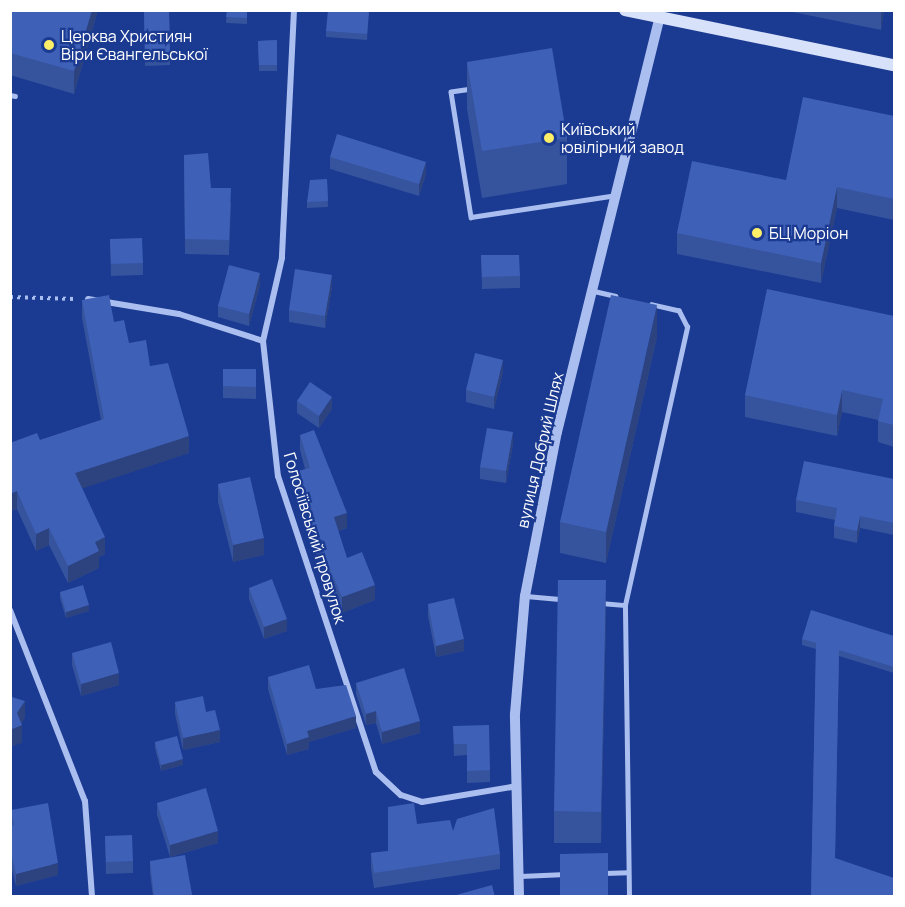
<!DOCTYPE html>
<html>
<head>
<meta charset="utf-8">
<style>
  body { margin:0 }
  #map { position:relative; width:905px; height:907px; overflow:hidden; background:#1b3a91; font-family:Manrope,sans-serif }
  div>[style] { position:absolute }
  .path>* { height:4px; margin-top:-2px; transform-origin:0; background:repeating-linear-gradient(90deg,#aabeef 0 3px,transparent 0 7.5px) }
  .service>* { height:4.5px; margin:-2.25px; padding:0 2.25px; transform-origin:2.25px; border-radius:2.25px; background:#aabeef }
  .minor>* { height:6px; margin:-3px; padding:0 3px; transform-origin:3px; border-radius:3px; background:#aabeef }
  .tertiary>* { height:10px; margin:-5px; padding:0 5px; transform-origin:5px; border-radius:5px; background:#aabeef }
  .secondary>* { height:12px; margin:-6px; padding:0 6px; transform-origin:6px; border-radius:6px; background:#d8e1fa }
  .wall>* { inset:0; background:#36539d }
  .shaded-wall>* { inset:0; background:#2c4380 }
  .building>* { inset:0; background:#3f60b7 }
  .dots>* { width:16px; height:16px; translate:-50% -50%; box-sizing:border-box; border:3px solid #1b3a91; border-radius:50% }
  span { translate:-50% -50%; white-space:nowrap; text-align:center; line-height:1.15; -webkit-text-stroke:4.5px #1b3a91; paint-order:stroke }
  .poi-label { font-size:16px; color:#fff }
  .left { translate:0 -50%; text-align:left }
  .street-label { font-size:16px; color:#fff }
  .frame { position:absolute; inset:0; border:12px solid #fff; pointer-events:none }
</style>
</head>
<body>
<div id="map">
  <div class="path">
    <i style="left:10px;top:297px;width:65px;rotate:1.8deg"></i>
  </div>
  <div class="service">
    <i style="left:472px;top:89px;width:21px;rotate:172deg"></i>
    <i style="left:451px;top:92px;width:127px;rotate:80.9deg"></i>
    <i style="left:471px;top:217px;width:147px;rotate:-8.6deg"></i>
    <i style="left:10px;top:95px;width:5px;rotate:11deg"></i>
    <i style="left:594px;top:291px;width:22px;rotate:13deg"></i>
    <i style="left:526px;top:596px;width:36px;rotate:5deg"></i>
    <i style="left:601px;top:603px;width:24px;rotate:5deg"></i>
    <i style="left:604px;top:873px;width:24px;rotate:-2deg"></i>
    <i style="left:520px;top:876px;width:46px;rotate:-2.5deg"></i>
    <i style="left:629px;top:896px;width:291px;rotate:-90.8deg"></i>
    <i style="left:625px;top:605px;width:285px;rotate:-77.4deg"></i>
    <i style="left:687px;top:327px;width:18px;rotate:-117deg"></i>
    <i style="left:679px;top:311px;width:28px;rotate:-167deg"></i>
  </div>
  <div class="minor">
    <i style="left:294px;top:10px;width:248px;rotate:92.8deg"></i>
    <i style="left:282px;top:258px;width:85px;rotate:102.9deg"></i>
    <i style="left:263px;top:341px;width:136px;rotate:83.7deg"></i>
    <i style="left:278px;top:476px;width:312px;rotate:71.7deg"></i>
    <i style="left:376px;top:772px;width:34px;rotate:43deg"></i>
    <i style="left:401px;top:795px;width:22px;rotate:18deg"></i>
    <i style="left:422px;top:802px;width:97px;rotate:-9.5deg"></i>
    <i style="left:88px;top:299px;width:92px;rotate:9.4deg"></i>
    <i style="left:179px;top:314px;width:88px;rotate:17.8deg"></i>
    <i style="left:10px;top:610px;width:205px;rotate:68.6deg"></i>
    <i style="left:85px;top:801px;width:95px;rotate:85.8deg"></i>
  </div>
  <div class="tertiary">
    <i style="left:519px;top:896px;width:182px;rotate:-91.3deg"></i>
    <i style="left:515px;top:714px;width:118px;rotate:-85.2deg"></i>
    <i style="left:525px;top:596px;width:167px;rotate:-79deg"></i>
    <i style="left:557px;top:432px;width:425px;rotate:-76.1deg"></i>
  </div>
  <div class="secondary">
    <i style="left:625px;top:10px;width:275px;rotate:11.6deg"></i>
  </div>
  <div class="wall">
    <i style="clip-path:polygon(10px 10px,98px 10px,74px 94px,10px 75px)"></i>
    <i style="clip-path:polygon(144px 10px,169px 10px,170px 65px,145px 66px)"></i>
    <i style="clip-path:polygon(227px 10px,247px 10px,247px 24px,226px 23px)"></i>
    <i style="clip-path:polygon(369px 10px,367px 40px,326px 37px,326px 31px)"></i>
    <i style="clip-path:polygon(783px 10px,884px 10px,881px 30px)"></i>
    <i style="clip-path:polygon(277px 40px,277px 71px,259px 71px,258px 41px)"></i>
    <i style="clip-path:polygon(467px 62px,567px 138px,567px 184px,482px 198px,467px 109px)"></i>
    <i style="clip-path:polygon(894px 116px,894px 220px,837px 208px,821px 283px,677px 254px,677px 233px,786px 180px)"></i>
    <i style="clip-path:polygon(184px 155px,211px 188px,231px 203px,229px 255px,185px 254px)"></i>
    <i style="clip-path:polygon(330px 157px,426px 174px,419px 196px,330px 169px)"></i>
    <i style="clip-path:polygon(327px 179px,328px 207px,307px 208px,307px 202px)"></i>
    <i style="clip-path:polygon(110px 239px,143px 263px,143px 275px,111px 276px)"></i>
    <i style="clip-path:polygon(481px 255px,520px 276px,520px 288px,482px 289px)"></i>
    <i style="clip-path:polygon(260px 285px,249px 326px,218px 317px,218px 306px)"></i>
    <i style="clip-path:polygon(332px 287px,325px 328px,289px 322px,289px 310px)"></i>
    <i style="clip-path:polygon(82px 300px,114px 322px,129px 343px,150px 366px,189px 453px,82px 488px,105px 554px,99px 557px,99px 568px,68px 583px,49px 545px,36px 551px,17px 509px,10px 511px,10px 443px,40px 440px,101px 420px,82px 318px)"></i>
    <i style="clip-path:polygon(894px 316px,894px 447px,878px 442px,878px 420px,842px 412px,837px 436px,745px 417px,745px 395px)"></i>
    <i style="clip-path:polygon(657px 337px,606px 563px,560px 553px,560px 522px)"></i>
    <i style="clip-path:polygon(223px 369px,256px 369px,256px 399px,223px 398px)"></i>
    <i style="clip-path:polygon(503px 372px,494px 409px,466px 402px,466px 390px)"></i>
    <i style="clip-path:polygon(297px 401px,332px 409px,319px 428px,297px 413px)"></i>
    <i style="clip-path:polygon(300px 435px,347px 528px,338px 531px,347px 558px,375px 600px,342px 613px,309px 537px,309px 521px,310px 521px,299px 486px,299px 471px,305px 469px,300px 450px)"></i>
    <i style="clip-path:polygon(513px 444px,506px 483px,480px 479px,480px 467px)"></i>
    <i style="clip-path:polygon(894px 479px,894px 535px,860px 528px,857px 543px,834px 538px,834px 526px,835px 520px,796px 512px,796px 500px)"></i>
    <i style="clip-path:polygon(218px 484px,264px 555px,233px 562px,218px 502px)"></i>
    <i style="clip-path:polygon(249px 588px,287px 631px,264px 639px,249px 599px)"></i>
    <i style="clip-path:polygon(60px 592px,89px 611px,66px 618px,60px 598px)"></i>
    <i style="clip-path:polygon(428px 604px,464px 651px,436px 657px,428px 616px)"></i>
    <i style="clip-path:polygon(606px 612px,601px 843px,554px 843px,554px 811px)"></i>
    <i style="clip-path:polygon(894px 636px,894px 673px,839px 656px,835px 858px,811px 897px,816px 649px,802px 645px,802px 639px)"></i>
    <i style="clip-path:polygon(72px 653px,119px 685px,81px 696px,72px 665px)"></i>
    <i style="clip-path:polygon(268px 677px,316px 689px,356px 728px,309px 742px,309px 749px,287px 755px,268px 689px)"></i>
    <i style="clip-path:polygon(356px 683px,420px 733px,382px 744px,376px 723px,366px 725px,356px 694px)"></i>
    <i style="clip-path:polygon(175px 702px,206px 712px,220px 742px,183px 750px,175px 714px)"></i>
    <i style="clip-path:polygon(453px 726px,490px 770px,490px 782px,467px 783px,467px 755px,454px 756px)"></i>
    <i style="clip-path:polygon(155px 742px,183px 765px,161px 771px,155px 748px)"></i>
    <i style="clip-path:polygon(157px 803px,218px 843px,170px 857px,157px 815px)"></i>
    <i style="clip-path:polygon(11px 810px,58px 875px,16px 886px,10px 862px,10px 826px,12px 826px)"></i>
    <i style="clip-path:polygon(417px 824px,453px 831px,500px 854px,500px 869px,374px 888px,371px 868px,371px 853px,388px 851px)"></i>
    <i style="clip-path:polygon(105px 836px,133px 861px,133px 873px,106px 874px)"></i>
    <i style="clip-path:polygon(150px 861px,192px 894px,192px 897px,153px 897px,150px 873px)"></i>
  </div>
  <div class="shaded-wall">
    <i style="clip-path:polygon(92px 10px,98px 10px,74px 94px,74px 71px)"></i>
    <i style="clip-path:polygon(881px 10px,884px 10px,881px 30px)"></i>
    <i style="clip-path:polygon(426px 162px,426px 174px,419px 196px,419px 184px)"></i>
    <i style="clip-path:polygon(837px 187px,837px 208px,821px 283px,821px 263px)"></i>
    <i style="clip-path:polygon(260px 273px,260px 285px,249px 326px,249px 314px)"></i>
    <i style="clip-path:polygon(332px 275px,332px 287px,325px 328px,325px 316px)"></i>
    <i style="clip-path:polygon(657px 305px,657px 337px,606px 563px,606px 532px)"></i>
    <i style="clip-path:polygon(503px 360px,503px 372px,494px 409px,494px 397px)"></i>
    <i style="clip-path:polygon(842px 390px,842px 412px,837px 436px,837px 415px)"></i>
    <i style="clip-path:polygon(332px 397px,332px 409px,319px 428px,319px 416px)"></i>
    <i style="clip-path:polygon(513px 432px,513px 444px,506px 483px,506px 471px)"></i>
    <i style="clip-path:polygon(189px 436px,189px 453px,75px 491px,75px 473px)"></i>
    <i style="clip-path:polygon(17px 491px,17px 509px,10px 511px,10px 494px)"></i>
    <i style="clip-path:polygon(347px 513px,347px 528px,334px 532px,334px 517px)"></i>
    <i style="clip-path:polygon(860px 516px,860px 528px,857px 543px,857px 531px)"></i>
    <i style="clip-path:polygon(49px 528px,49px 545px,36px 551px,36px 534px)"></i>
    <i style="clip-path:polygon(105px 537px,105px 554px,99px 557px,99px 568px,68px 583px,68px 566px,95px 542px)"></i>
    <i style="clip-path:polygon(264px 538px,264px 555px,233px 562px,233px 545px)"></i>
    <i style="clip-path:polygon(606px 580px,606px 612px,601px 843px,601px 812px)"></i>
    <i style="clip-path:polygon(375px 585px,375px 600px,342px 613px,342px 597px)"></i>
    <i style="clip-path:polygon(89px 605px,89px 611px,66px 618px,66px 612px)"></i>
    <i style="clip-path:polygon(287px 619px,287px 631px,264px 639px,264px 627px)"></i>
    <i style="clip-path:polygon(464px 639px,464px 651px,436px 657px,436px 646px)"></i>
    <i style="clip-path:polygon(119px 673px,119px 685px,81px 696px,81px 684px)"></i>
    <i style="clip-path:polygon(25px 701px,25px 718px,20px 726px,22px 725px,22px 743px,10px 747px,10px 730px,17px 713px)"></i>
    <i style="clip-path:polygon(376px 711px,376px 723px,366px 725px,366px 714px)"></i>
    <i style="clip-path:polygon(356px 716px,356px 728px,309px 742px,309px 749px,287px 755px,287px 744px,307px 731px)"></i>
    <i style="clip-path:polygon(420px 721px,420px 733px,382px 744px,382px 732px)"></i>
    <i style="clip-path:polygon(220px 730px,220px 742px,183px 750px,183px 738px)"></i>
    <i style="clip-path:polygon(183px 759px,183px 765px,161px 771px,161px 765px)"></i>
    <i style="clip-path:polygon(218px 831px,218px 843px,170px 857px,170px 845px)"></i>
    <i style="clip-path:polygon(58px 863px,58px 875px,16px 886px,16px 874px)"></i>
  </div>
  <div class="building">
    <i style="clip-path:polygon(10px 10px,92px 10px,74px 71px,10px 53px)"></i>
    <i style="clip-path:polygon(144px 10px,169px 10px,170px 54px,145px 54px)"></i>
    <i style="clip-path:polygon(227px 10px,247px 10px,247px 18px,226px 17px)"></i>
    <i style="clip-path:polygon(328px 10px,369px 10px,367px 34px,326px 31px)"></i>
    <i style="clip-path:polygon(277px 40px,277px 65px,259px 65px,258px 41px)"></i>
    <i style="clip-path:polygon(552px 48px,567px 138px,482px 151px,467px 62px)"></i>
    <i style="clip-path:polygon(803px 97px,894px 116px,894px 199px,837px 187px,821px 263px,677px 233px,692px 161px,786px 180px)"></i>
    <i style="clip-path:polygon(337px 134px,426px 162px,419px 184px,330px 157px)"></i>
    <i style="clip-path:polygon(208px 153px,211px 188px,231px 188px,229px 240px,185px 239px,184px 155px)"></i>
    <i style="clip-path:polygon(327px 179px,328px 201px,307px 202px,310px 180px)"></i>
    <i style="clip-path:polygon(142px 238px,143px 263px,111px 264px,110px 239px)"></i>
    <i style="clip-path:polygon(481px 255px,519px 255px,520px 276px,482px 277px)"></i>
    <i style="clip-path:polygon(229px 265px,260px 273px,249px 314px,218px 306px)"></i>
    <i style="clip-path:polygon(295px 269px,332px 275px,325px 316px,289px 310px)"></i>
    <i style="clip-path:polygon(767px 289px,894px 316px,894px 425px,878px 421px,883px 399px,842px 390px,837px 415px,745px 395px)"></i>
    <i style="clip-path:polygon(109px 295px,114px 322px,124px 320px,129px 343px,146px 340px,150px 366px,168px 363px,189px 436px,75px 473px,105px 537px,95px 542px,99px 551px,68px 566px,49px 528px,36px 534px,17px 491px,10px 494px,10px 443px,37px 433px,40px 440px,104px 419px,82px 300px)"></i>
    <i style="clip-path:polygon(611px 295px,657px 305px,606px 532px,560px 522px)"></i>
    <i style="clip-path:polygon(475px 353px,503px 360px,494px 397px,466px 390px)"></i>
    <i style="clip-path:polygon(223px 369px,256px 369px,256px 387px,223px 386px)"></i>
    <i style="clip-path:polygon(310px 382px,332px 397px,319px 416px,297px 401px)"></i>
    <i style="clip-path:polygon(487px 428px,513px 432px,506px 471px,480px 467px)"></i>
    <i style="clip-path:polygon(314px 430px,347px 513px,334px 517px,347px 558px,362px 552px,375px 585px,342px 597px,309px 521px,315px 519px,299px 471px,310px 468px,300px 435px)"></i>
    <i style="clip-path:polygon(804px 461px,894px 479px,894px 523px,860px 516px,857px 531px,834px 526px,837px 508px,796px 500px)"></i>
    <i style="clip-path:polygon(250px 477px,264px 538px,233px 545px,218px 484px)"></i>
    <i style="clip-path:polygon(272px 579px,287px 619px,264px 627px,249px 588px)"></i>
    <i style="clip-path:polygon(558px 580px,606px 580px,601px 812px,554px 811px)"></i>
    <i style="clip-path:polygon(83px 585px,89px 605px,66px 612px,60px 592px)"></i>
    <i style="clip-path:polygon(454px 598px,464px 639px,436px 646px,428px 604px)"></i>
    <i style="clip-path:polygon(811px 610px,894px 636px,894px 667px,839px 650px,835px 858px,894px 878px,894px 897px,811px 897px,816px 643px,802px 639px)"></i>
    <i style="clip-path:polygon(111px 642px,119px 673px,81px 684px,72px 653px)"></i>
    <i style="clip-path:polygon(309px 665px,316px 689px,346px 685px,356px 716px,307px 731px,309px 737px,287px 744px,268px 677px)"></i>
    <i style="clip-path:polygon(404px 668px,420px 721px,382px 732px,376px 711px,366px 714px,356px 683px)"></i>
    <i style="clip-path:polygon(10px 695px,12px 697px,25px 701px,17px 713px,22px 725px,10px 730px)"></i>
    <i style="clip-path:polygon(203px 696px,206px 712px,215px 710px,220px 730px,183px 738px,175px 702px)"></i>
    <i style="clip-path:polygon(489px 725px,490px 770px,467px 771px,467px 744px,454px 744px,453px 726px)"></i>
    <i style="clip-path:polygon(177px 736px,183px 759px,161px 765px,155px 742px)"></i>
    <i style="clip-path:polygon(206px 788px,218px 831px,170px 845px,157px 803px)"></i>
    <i style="clip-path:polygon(48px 803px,58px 863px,16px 874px,10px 850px,10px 826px,14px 825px,11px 810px)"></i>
    <i style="clip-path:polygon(414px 803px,417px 824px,450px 820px,453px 831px,457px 819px,494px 808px,500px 854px,374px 873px,371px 853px,388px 851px,388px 807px)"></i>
    <i style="clip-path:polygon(132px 835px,133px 861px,106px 862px,105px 836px)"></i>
    <i style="clip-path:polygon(608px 853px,608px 897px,560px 897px,560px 854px)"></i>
    <i style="clip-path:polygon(185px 855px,192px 894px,185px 896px,185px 897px,154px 897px,150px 861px)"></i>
    <i style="clip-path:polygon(492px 885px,495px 897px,449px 897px)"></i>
  </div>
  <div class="dots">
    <i style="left:49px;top:45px;background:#ffee68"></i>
    <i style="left:549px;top:138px;background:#ffee68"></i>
    <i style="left:757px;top:233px;background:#ffee68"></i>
  </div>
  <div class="poi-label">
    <span class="left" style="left:61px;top:45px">Церква Християн<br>Віри Євангельської</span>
    <span class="left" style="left:561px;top:138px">Київський<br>ювілірний завод</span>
    <span class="left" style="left:769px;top:233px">БЦ Моріон</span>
  </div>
  <div class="street-label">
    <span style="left:540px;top:450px;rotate:-77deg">вулиця Добрий Шлях</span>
    <span style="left:315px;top:538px;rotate:73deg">Голосіївський провулок</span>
  </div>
  <div class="frame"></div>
</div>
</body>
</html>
